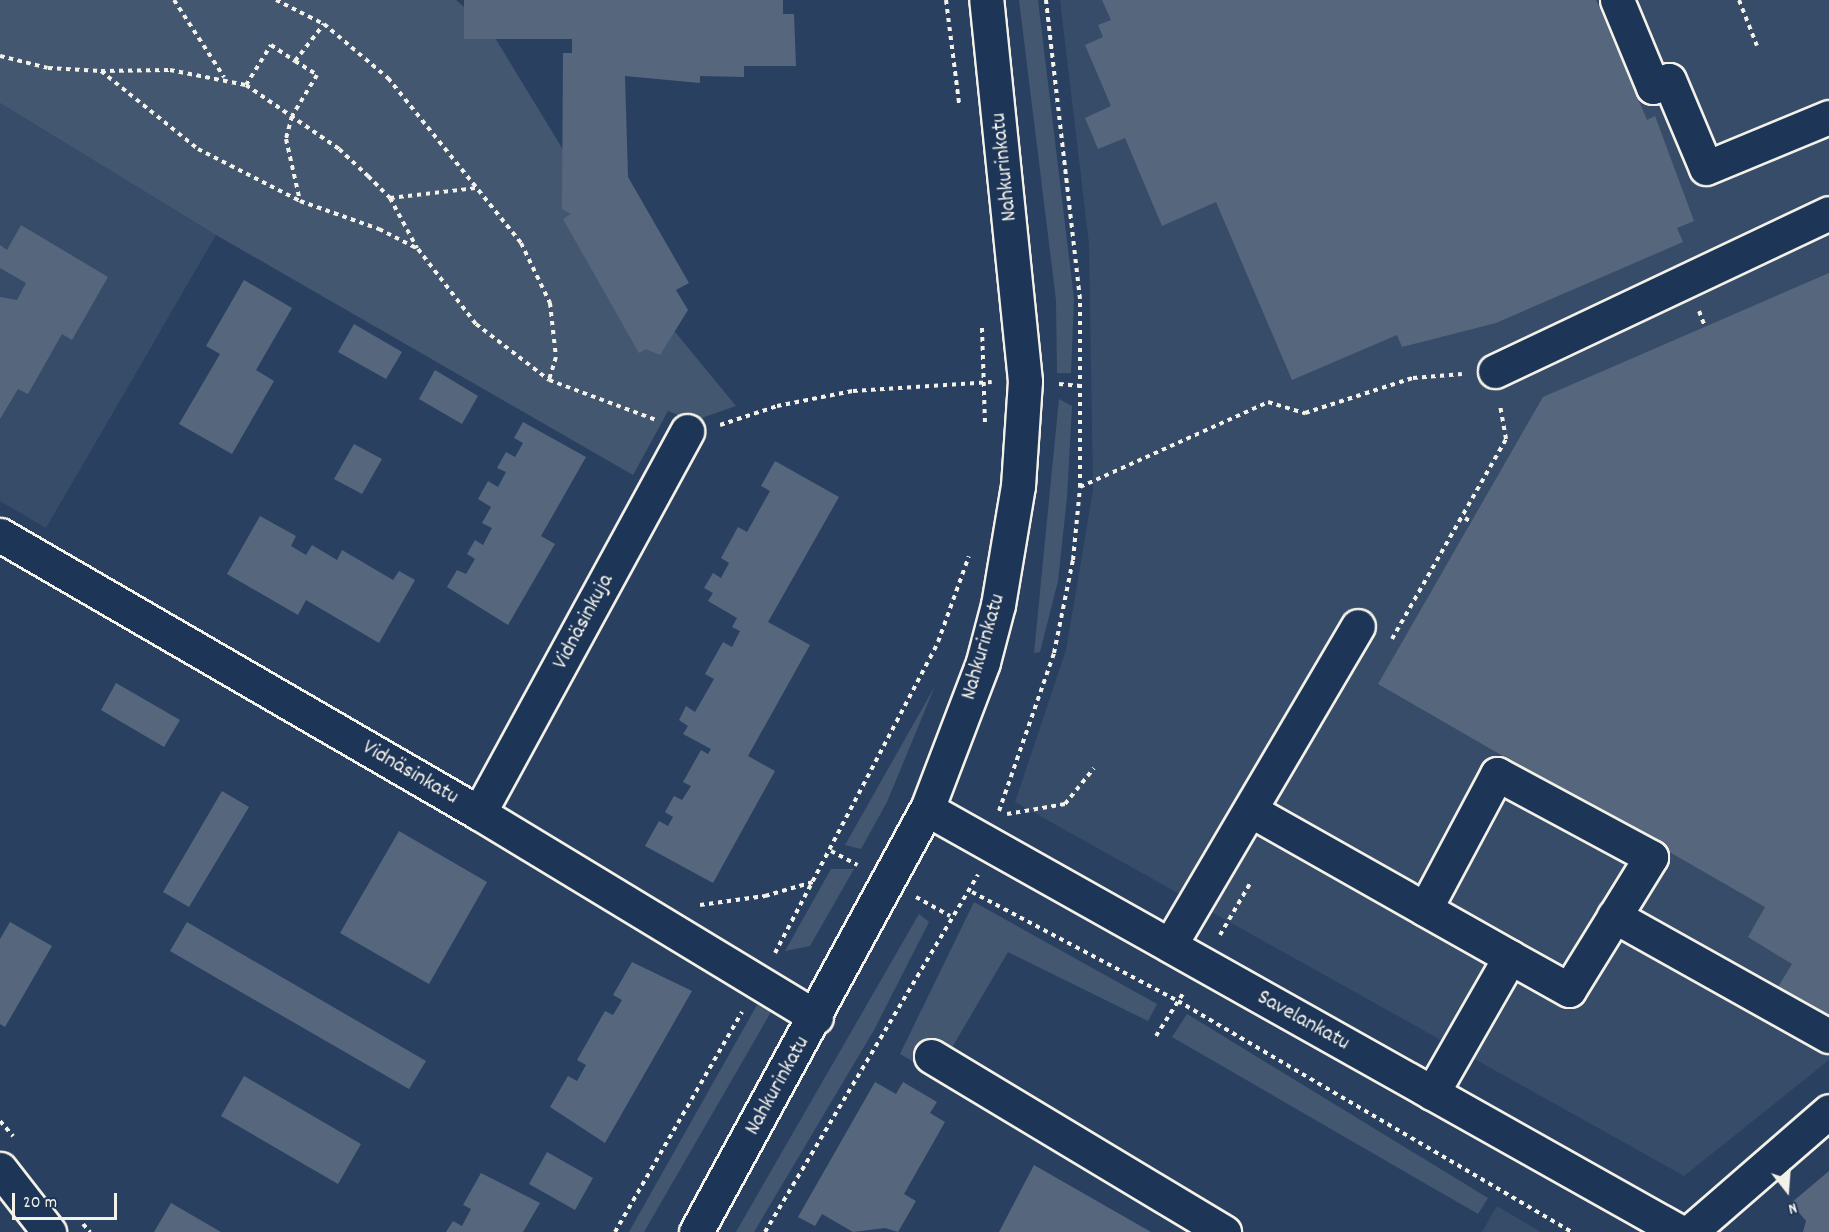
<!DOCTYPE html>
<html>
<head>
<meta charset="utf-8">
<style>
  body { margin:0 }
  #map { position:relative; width:1829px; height:1232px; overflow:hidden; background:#2a4060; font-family:Dekko,sans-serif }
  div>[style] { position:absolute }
  .built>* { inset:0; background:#374c69 }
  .green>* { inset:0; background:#445771 }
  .building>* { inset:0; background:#56677d }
  .path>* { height:4px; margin-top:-2px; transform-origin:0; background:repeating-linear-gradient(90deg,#f4f1e8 0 4.5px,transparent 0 9px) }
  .roads { filter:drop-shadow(2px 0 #f4f1e8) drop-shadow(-2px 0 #f4f1e8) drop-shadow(0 2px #f4f1e8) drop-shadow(0 -2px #f4f1e8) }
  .minor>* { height:33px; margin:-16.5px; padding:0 16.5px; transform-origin:16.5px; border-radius:16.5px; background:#1d3557 }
  .major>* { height:33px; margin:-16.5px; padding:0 16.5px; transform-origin:16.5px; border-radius:16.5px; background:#1d3557 }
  span { translate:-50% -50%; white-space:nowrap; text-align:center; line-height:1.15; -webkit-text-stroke:5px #1d3557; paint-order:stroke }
  .street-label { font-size:22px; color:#f4f1e8 }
  .north { position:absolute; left:1757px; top:1160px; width:60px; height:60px; -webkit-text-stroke:4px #1d3557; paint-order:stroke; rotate:163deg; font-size:16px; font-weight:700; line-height:24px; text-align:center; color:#f4f1e8 }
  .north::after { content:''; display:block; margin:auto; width:21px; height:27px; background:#f4f1e8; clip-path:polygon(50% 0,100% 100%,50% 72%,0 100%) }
  .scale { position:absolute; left:12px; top:1193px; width:105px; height:27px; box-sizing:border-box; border:3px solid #f4f1e8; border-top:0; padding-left:8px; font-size:18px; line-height:21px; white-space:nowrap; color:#f4f1e8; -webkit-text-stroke:4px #1d3557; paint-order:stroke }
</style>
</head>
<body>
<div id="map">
  <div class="built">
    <i style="clip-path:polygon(1060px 0,1829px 0,1829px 1060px,1684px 1176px,1015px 802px,1066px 650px,1093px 490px,1089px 244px)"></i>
    <i style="clip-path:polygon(0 103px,216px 235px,46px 528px,0 501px)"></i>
    <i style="clip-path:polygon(1497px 1206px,1541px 1232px,1482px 1232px)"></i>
  </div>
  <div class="green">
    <i style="clip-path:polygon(0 0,456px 0,489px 28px,671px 327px,736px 406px,693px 421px,668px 411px,633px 475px,216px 235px,0 103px)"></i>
    <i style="clip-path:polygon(1019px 0,1038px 0,1074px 299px,1071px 373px,1057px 373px,1056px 300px)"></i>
    <i style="clip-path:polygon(1059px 399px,1072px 406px,1067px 497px,1058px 581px,1040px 652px,1034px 653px)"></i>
    <i style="clip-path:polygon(935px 686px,887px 802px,861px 849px,845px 845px)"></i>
    <i style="clip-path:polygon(831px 869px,854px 869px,810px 946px,785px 951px)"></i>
    <i style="clip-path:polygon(974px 902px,1157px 1004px,1148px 1021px,1008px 952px,947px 1056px,919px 1065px,900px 1054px)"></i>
    <i style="clip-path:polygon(919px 914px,929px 922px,874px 1030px,754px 1232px,736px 1232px)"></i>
    <i style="clip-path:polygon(757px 1005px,771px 1012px,644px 1232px,629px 1232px)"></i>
    <i style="clip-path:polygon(1187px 1014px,1488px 1198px,1478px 1214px,1172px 1037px)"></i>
  </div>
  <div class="building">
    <i style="clip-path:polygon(464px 0,783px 0,783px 14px,794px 14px,796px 66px,744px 66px,744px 77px,700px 76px,700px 83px,625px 76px,628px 177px,689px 283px,676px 290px,688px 310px,660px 355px,646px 349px,639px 353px,563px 219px,571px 214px,562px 209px,563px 53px,572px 53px,572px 39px,464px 39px)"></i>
    <i style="clip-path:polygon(1102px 0,1596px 0,1647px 120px,1655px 116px,1694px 221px,1677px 228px,1683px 242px,1496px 323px,1402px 347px,1397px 335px,1292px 380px,1216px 202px,1162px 226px,1125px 138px,1098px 149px,1085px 118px,1111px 106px,1085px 45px,1103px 37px,1098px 25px,1111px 20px)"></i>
    <i style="clip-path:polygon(21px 225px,108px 277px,72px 340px,62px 334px,28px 394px,18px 389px,0 419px,0 297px,17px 300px,26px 283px,0 268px,0 245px,7px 250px)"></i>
    <i style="clip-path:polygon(1829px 273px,1829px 1023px,1775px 992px,1792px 964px,1748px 937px,1765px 907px,1378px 684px,1543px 397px)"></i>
    <i style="clip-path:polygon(244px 280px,292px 308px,256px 370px,274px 381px,232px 454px,179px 424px,220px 354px,206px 346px)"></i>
    <i style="clip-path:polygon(354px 324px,402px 352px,386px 379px,338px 352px)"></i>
    <i style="clip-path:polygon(435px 370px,478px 396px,462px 424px,419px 399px)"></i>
    <i style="clip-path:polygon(523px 422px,586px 457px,541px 536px,555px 544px,508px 625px,447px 587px,457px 570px,466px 574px,475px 559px,467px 554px,475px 540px,483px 545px,492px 528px,482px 523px,491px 507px,478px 499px,488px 481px,498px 487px,506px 472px,497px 468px,506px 452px,515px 457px,523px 443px,514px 438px)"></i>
    <i style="clip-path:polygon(354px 444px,382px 459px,362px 494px,334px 479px)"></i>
    <i style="clip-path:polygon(775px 461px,839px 497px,768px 622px,810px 645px,748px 756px,775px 771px,713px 883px,645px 846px,659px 821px,668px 826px,673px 817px,665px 812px,674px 796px,682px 800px,691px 786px,683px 782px,701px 750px,708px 754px,711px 749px,683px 734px,688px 726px,679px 720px,686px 706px,695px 712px,714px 679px,705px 674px,723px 642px,732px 647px,740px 631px,732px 627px,737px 618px,708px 601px,713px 593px,704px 588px,713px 573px,721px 578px,729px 563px,721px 558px,738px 527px,747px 532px,770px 491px,761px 486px)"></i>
    <i style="clip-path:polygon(260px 516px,296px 536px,291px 546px,306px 555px,312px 545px,337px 560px,342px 550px,393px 580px,399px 571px,415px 580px,379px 643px,306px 600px,298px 615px,227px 574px)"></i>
    <i style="clip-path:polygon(116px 683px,180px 720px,164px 747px,101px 710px)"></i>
    <i style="clip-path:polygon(222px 791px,249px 807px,189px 907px,163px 892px)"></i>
    <i style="clip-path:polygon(399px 831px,487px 882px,429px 984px,340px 933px)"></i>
    <i style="clip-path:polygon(10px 922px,52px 946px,5px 1027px,0 1024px,0 939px)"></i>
    <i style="clip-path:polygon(187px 922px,426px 1061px,409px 1089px,170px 951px)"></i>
    <i style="clip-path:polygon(632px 962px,692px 991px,605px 1143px,550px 1107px,568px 1076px,577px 1081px,586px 1065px,577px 1060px,605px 1011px,613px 1015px,622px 1000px,613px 995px)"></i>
    <i style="clip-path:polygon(244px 1076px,361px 1144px,338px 1184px,221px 1116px)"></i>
    <i style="clip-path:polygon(875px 1082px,896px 1094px,903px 1082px,937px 1102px,930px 1113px,945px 1122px,904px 1194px,916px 1201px,898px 1232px,885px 1228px,853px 1232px,822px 1214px,815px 1226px,798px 1217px)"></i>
    <i style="clip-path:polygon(547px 1152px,593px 1178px,575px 1210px,529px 1184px)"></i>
    <i style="clip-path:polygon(1034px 1165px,1151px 1232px,999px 1232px)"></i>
    <i style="clip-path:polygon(1829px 1171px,1829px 1232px,1803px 1232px,1806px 1221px,1791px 1203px)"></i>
    <i style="clip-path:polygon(481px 1173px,540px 1203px,523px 1232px,446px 1232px,453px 1221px,462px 1226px,471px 1209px,463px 1205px)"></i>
    <i style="clip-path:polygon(171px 1203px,221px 1232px,154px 1232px)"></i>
  </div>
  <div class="path">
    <i style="left:174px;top:0;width:92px;rotate:57deg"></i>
    <i style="left:276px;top:0;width:54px;rotate:26.6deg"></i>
    <i style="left:324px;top:24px;width:84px;rotate:40.2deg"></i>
    <i style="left:388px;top:78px;width:212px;rotate:51.1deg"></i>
    <i style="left:521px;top:243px;width:67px;rotate:64.2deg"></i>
    <i style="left:550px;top:303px;width:54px;rotate:83.7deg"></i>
    <i style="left:556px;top:357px;width:24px;rotate:107deg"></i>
    <i style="left:946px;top:0;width:104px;rotate:82.8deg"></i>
    <i style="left:1739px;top:0;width:49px;rotate:68.6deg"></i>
    <i style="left:0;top:56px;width:49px;rotate:14deg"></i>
    <i style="left:48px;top:68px;width:53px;rotate:3.2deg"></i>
    <i style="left:101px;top:71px;width:124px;rotate:38.8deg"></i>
    <i style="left:198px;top:149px;width:114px;rotate:27deg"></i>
    <i style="left:300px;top:201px;width:84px;rotate:19.5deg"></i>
    <i style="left:379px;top:229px;width:44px;rotate:27.1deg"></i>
    <i style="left:418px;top:249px;width:95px;rotate:52.3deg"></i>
    <i style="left:476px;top:324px;width:92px;rotate:37.5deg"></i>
    <i style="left:549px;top:380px;width:114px;rotate:20.5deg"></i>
    <i style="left:295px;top:61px;width:26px;rotate:32deg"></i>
    <i style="left:317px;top:75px;width:48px;rotate:121.4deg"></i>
    <i style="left:292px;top:116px;width:24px;rotate:105deg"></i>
    <i style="left:286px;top:139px;width:64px;rotate:77.3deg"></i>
    <i style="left:101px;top:71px;width:69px;rotate:-0.8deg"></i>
    <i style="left:170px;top:70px;width:77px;rotate:11.2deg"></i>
    <i style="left:246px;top:85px;width:113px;rotate:34.5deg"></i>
    <i style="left:339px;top:149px;width:40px;rotate:43deg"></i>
    <i style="left:368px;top:176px;width:31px;rotate:45deg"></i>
    <i style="left:390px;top:198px;width:57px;rotate:61.6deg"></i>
    <i style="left:246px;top:85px;width:47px;rotate:-58deg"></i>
    <i style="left:271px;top:45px;width:29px;rotate:34deg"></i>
    <i style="left:295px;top:61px;width:47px;rotate:-51.9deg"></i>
    <i style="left:390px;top:198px;width:88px;rotate:-6.6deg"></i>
    <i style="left:1699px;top:311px;width:17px;rotate:69deg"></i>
    <i style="left:982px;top:328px;width:94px;rotate:88.2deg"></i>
    <i style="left:1059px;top:384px;width:22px;rotate:5deg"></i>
    <i style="left:720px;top:425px;width:60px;rotate:-18.4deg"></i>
    <i style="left:777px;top:406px;width:77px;rotate:-11.2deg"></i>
    <i style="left:853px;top:391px;width:139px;rotate:-3.7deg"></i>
    <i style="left:1080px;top:487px;width:206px;rotate:-24.3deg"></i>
    <i style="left:1268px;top:402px;width:39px;rotate:17deg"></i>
    <i style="left:1305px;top:413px;width:114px;rotate:-18deg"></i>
    <i style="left:1413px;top:378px;width:49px;rotate:-4.7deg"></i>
    <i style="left:1465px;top:518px;width:7px;rotate:34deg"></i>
    <i style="left:1392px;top:639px;width:230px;rotate:-60.3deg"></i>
    <i style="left:1506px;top:439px;width:35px;rotate:-100deg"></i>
    <i style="left:999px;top:811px;width:167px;rotate:-70.8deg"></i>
    <i style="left:1054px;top:653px;width:95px;rotate:-78.5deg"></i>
    <i style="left:1073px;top:560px;width:73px;rotate:-84.5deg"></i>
    <i style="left:1080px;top:487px;width:188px;rotate:-90deg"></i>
    <i style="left:1080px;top:299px;width:301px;rotate:-96.5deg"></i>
    <i style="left:1007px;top:814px;width:59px;rotate:-9.8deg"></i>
    <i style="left:1065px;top:804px;width:46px;rotate:-51.1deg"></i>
    <i style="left:831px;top:851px;width:30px;rotate:28deg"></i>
    <i style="left:972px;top:892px;width:233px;rotate:27.9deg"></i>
    <i style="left:1178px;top:1001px;width:456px;rotate:30.4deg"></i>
    <i style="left:916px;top:897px;width:39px;rotate:29deg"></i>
    <i style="left:700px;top:905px;width:66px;rotate:-7.9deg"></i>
    <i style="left:765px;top:896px;width:50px;rotate:-16.3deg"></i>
    <i style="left:1220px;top:935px;width:61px;rotate:-59.7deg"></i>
    <i style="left:775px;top:953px;width:351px;rotate:-62.3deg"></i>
    <i style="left:938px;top:642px;width:91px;rotate:-70.2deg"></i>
    <i style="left:1156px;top:1036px;width:52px;rotate:-57.5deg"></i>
    <i style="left:0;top:1121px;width:20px;rotate:49deg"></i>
    <i style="left:83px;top:1224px;width:11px;rotate:49deg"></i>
    <i style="left:615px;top:1232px;width:254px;rotate:-60deg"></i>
    <i style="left:765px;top:1232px;width:416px;rotate:-59.2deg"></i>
  </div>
  <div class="roads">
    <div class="minor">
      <i style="left:1617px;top:0;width:94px;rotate:67.5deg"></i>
      <i style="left:1653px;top:87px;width:17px;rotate:-24deg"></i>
      <i style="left:1669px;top:80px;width:95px;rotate:67.2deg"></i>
      <i style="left:1706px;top:168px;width:133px;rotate:-22.5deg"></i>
      <i style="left:1495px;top:371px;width:369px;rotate:-25.3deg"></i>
      <i style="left:0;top:535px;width:554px;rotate:30.13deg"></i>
      <i style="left:479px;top:813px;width:394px;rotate:31.2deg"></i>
      <i style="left:927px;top:809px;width:864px;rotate:29.33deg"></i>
      <i style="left:1250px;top:810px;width:299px;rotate:29.5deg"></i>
      <i style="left:479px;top:813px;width:435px;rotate:-61.4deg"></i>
      <i style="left:1425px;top:909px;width:153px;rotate:-61.9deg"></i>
      <i style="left:1497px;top:774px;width:175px;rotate:28.3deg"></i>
      <i style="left:1651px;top:857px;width:156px;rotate:121.7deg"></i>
      <i style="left:1569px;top:990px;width:68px;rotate:-150.8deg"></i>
      <i style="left:1510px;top:957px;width:157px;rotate:119.8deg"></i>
      <i style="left:1614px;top:916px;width:246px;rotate:29.2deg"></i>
      <i style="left:1170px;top:945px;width:370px;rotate:-59.5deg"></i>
      <i style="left:931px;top:1056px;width:342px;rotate:31deg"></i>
      <i style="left:0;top:1169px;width:80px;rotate:52.1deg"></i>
      <i style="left:1690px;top:1232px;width:184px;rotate:-41deg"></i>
    </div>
    <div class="major">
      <i style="left:696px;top:1232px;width:482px;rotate:-61.4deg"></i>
      <i style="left:927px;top:809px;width:157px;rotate:-69.1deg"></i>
      <i style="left:983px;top:662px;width:59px;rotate:-75.3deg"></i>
      <i style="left:998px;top:605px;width:121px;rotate:-80.5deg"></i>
      <i style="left:1018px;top:486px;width:105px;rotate:-86.2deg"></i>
      <i style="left:1025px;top:381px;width:383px;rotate:-95.8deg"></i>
    </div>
  </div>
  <div class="street-label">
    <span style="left:1005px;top:167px;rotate:-96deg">Nahkurinkatu</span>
    <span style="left:584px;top:622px;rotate:-62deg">Vidnäsinkuja</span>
    <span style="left:984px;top:647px;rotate:-74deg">Nahkurinkatu</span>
    <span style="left:410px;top:773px;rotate:30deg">Vidnäsinkatu</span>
    <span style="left:1303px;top:1021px;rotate:29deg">Savelankatu</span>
    <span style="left:778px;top:1086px;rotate:-61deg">Nahkurinkatu</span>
  </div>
  <div class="north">N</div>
  <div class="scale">20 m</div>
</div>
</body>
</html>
